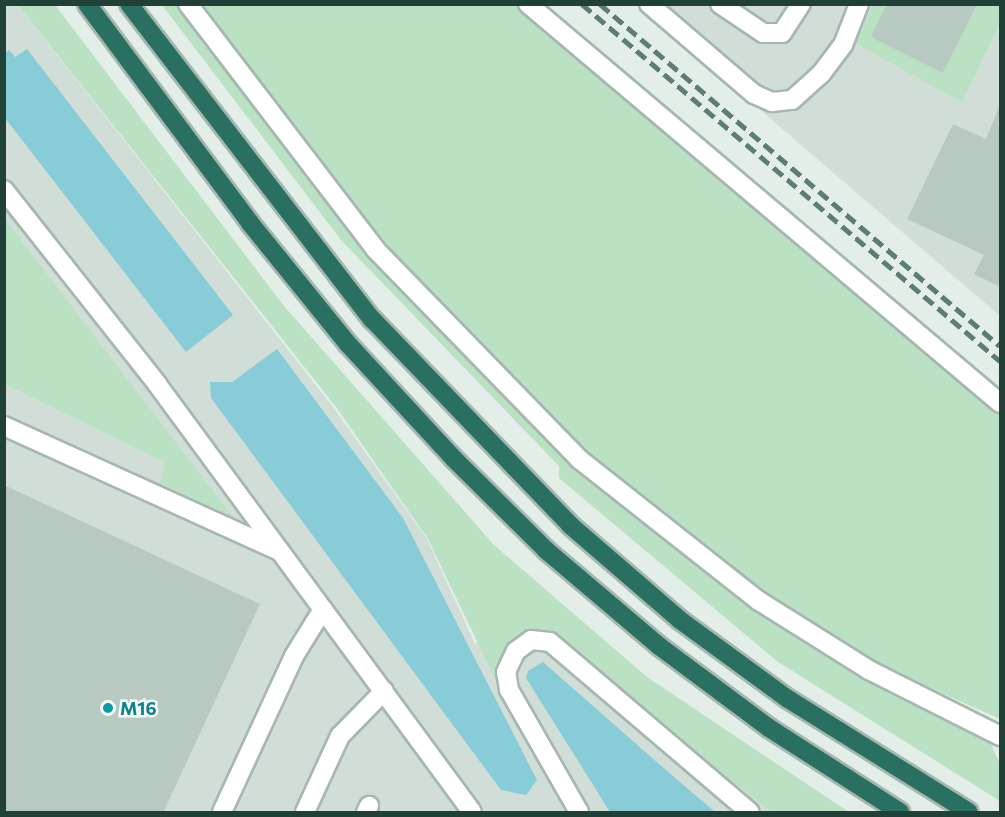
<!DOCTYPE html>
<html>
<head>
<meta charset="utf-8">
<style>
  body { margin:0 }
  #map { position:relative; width:1005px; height:817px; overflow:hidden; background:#e3eee9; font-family:Commissioner,sans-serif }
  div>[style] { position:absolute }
  .built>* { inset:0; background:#d1ded8 }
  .green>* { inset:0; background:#bae1c4 }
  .water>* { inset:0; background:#87ccd7 }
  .building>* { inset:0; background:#b8c9c2 }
  .roads { filter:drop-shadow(2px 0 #a5b7b0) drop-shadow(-2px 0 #a5b7b0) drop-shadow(0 2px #a5b7b0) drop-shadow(0 -2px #a5b7b0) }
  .minor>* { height:18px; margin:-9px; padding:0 9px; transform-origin:9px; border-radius:9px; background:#fff }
  .highway>* { height:18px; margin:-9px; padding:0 9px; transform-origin:9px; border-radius:9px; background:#2a7061 }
  .rail>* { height:4.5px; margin-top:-2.25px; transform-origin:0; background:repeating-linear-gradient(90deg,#5b7d73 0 12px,transparent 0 18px) }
  .dots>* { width:16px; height:16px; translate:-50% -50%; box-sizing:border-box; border:3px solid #f4faf7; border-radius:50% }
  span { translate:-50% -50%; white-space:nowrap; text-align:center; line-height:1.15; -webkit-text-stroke:5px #f4faf7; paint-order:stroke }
  .culture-label { font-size:18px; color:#0d838f; font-weight:700 }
  .left { translate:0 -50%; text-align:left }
  .frame { position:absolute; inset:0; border:6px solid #214138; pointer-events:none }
</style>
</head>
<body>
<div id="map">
  <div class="built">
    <i style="clip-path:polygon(17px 4px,333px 407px,427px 539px,475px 644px,532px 606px,779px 812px,5px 812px,4px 5px)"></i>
    <i style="clip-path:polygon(640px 5px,1000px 5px,1000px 316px,780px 127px)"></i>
  </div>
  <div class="green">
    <i style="clip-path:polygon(18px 5px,55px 5px,284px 306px,494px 545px,647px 677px,849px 812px,772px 812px,551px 639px,511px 645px,496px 681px,428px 539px,336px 407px)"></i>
    <i style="clip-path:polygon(162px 5px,182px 5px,254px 102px,574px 463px,679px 549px,928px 710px,990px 742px,1000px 764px,1000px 801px,778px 662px,559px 478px,559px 466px,341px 240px)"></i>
    <i style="clip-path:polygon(201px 5px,519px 5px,1000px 414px,1000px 719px,883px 667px,792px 616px,596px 463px,346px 202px)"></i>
    <i style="clip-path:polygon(873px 5px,1000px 5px,1000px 23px,962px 102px,854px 43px)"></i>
    <i style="clip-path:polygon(4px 219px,5px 219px,233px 517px,160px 483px,165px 462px,5px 384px)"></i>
  </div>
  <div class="water">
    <i style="clip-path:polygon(27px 49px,233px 315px,186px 352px,5px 118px,5px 53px,9px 50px,15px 57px)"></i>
    <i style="clip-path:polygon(277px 349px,403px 518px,537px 780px,526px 795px,501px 790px,211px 398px,210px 382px,232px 382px)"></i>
    <i style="clip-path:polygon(543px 662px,659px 764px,715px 812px,610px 812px,526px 678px,528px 671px)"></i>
  </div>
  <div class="building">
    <i style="clip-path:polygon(887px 4px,977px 4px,943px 73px,871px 37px)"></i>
    <i style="clip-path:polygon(1000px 105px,1000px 287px,974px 274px,984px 255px,907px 219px,953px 124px,986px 139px)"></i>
    <i style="clip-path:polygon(4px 485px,260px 604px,163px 813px,4px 813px)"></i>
  </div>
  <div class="roads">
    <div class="minor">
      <i style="left:188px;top:4px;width:308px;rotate:52.6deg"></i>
      <i style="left:375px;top:249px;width:293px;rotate:45.8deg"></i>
      <i style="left:579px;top:459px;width:229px;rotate:38.3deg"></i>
      <i style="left:759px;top:601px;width:130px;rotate:32.1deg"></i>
      <i style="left:869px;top:670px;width:147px;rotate:26.7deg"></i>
      <i style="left:528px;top:4px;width:618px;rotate:40.21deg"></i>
      <i style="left:649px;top:4px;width:138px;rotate:40.6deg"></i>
      <i style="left:754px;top:94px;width:20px;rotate:24deg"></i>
      <i style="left:772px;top:102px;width:20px;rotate:-6deg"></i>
      <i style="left:792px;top:100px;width:39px;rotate:-42deg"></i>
      <i style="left:821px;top:74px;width:36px;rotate:-53deg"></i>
      <i style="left:843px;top:45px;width:44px;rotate:-68.7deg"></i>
      <i style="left:720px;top:4px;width:52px;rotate:34deg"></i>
      <i style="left:763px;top:33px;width:19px"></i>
      <i style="left:782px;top:33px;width:35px;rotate:-57deg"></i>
      <i style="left:4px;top:190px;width:247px;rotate:51.7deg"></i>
      <i style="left:157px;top:384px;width:531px;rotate:53.65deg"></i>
      <i style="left:4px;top:426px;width:302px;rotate:24.4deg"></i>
      <i style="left:222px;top:812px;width:172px;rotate:-65.2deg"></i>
      <i style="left:294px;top:656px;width:55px;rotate:-58.3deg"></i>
      <i style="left:305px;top:812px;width:84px;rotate:-65.3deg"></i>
      <i style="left:340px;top:736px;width:63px;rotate:-45.6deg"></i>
      <i style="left:366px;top:812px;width:7px;rotate:-63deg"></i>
      <i style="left:579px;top:812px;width:141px;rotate:-119.8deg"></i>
      <i style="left:509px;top:690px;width:18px;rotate:-99deg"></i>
      <i style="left:506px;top:672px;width:23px;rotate:-65deg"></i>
      <i style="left:516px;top:651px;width:19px;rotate:-36deg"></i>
      <i style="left:531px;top:640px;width:19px;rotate:6deg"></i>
      <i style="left:550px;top:642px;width:262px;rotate:40.4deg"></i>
    </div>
    <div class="highway">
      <i style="left:87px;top:4px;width:273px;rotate:53.3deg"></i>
      <i style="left:250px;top:223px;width:156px;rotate:51deg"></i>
      <i style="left:348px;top:344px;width:156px;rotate:47.3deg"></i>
      <i style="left:454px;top:459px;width:131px;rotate:44.7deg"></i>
      <i style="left:547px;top:551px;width:147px;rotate:40.3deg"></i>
      <i style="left:659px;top:646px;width:137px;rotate:36.7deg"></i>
      <i style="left:769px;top:728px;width:156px;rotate:32.7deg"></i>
      <i style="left:129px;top:4px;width:398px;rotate:52.4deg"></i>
      <i style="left:372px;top:319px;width:286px;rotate:46.1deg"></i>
      <i style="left:570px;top:525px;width:145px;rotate:40.8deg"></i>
      <i style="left:680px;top:620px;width:134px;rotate:36.2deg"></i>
      <i style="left:788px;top:699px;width:213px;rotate:32deg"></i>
    </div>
  </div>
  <div class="rail">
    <i style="left:582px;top:4px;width:550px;rotate:40.5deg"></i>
    <i style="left:600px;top:4px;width:526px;rotate:40.53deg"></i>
  </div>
  <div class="dots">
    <i style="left:108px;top:708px;background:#0f9aa8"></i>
  </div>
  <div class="culture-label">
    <span class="left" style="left:120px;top:708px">M16</span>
  </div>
  <div class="frame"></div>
</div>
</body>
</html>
